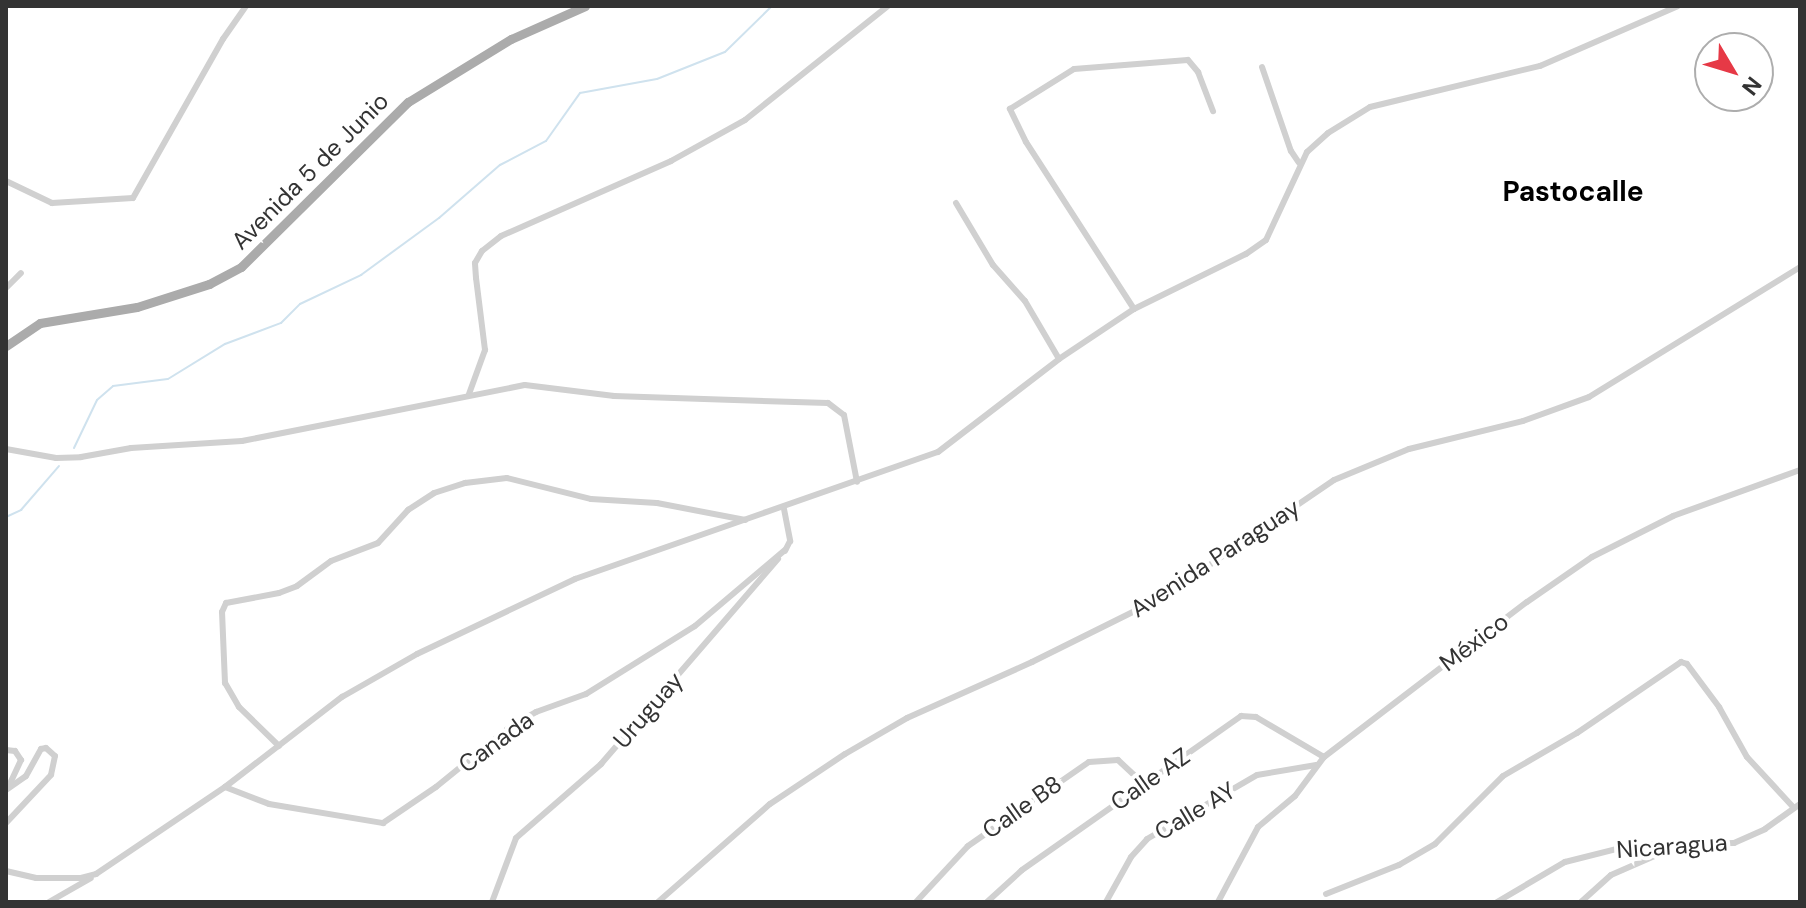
<!DOCTYPE html>
<html>
<head>
<meta charset="utf-8">
<style>
  body { margin:0 }
  #map { position:relative; width:1806px; height:908px; overflow:hidden; background:#fff; font-family:"DM Sans",sans-serif }
  div>[style] { position:absolute }
  .stream>* { height:2px; margin:-1px; padding:0 1px; transform-origin:1px; border-radius:1px; background:#cfe2ee }
  .street>* { height:6px; margin:-3px; padding:0 3px; transform-origin:3px; border-radius:3px; background:#d0d0d0 }
  .primary>* { height:9px; margin:-4.5px; padding:0 4.5px; transform-origin:4.5px; border-radius:4.5px; background:#ababab }
  span { translate:-50% -50%; white-space:nowrap; text-align:center; line-height:1.15; -webkit-text-stroke:8px #fff; paint-order:stroke }
  .street-label { font-size:24px; color:#333 }
  .quarter-label { font-size:28px; color:#000; font-weight:700 }
  .frame { position:absolute; inset:0; border:8px solid #333; pointer-events:none }
  .north { position:absolute; left:1694px; top:32px; width:80px; height:80px; box-sizing:border-box; background:#fff; border:2px solid #adadad; border-radius:50%; rotate:128deg; font-size:22px; font-weight:700; line-height:32px; text-align:center; color:#333 }
  .north::after { content:''; display:block; margin:auto; width:28px; height:36px; background:#e63946; clip-path:polygon(50% 0,100% 100%,50% 72%,0 100%) }
</style>
</head>
<body>
<div id="map">
  <div class="stream">
    <i style="left:74px;top:448px;width:53px;rotate:-64.4deg"></i>
    <i style="left:97px;top:400px;width:21px;rotate:-41deg"></i>
    <i style="left:113px;top:386px;width:55px;rotate:-7.3deg"></i>
    <i style="left:168px;top:379px;width:67px;rotate:-31.6deg"></i>
    <i style="left:225px;top:344px;width:60px;rotate:-20.6deg"></i>
    <i style="left:281px;top:323px;width:27px;rotate:-45deg"></i>
    <i style="left:300px;top:304px;width:68px;rotate:-25.4deg"></i>
    <i style="left:361px;top:275px;width:97px;rotate:-36.2deg"></i>
    <i style="left:439px;top:218px;width:81px;rotate:-41deg"></i>
    <i style="left:500px;top:165px;width:52px;rotate:-27.6deg"></i>
    <i style="left:546px;top:141px;width:59px;rotate:-54.7deg"></i>
    <i style="left:580px;top:93px;width:78px;rotate:-10.3deg"></i>
    <i style="left:657px;top:79px;width:73px;rotate:-21.7deg"></i>
    <i style="left:725px;top:52px;width:66px;rotate:-44.4deg"></i>
    <i style="left:6px;top:517px;width:17px;rotate:-25deg"></i>
    <i style="left:21px;top:510px;width:58px;rotate:-49.2deg"></i>
  </div>
  <div class="street">
    <i style="left:1262px;top:67px;width:89px;rotate:71deg"></i>
    <i style="left:1291px;top:151px;width:14px;rotate:56deg"></i>
    <i style="left:6px;top:181px;width:51px;rotate:25.6deg"></i>
    <i style="left:52px;top:203px;width:81px;rotate:-3.5deg"></i>
    <i style="left:133px;top:198px;width:183px;rotate:-60.5deg"></i>
    <i style="left:223px;top:39px;width:40px;rotate:-55.1deg"></i>
    <i style="left:956px;top:203px;width:72px;rotate:59.2deg"></i>
    <i style="left:993px;top:265px;width:48px;rotate:48.4deg"></i>
    <i style="left:1025px;top:301px;width:67px;rotate:59.6deg"></i>
    <i style="left:6px;top:288px;width:21px;rotate:-45deg"></i>
    <i style="left:1134px;top:309px;width:199px;rotate:-122.9deg"></i>
    <i style="left:1026px;top:142px;width:37px;rotate:-116deg"></i>
    <i style="left:1010px;top:109px;width:75px;rotate:-32deg"></i>
    <i style="left:1074px;top:69px;width:114px;rotate:-4.5deg"></i>
    <i style="left:1188px;top:60px;width:16px;rotate:50deg"></i>
    <i style="left:1198px;top:72px;width:42px;rotate:69deg"></i>
    <i style="left:469px;top:394px;width:47px;rotate:-70deg"></i>
    <i style="left:485px;top:350px;width:73px;rotate:-97.1deg"></i>
    <i style="left:476px;top:278px;width:15px;rotate:-94deg"></i>
    <i style="left:475px;top:263px;width:14px;rotate:-60deg"></i>
    <i style="left:482px;top:251px;width:24px;rotate:-38deg"></i>
    <i style="left:501px;top:236px;width:186px;rotate:-23.8deg"></i>
    <i style="left:671px;top:161px;width:85px;rotate:-29deg"></i>
    <i style="left:745px;top:120px;width:183px;rotate:-38.6deg"></i>
    <i style="left:6px;top:449px;width:51px;rotate:10.2deg"></i>
    <i style="left:56px;top:458px;width:25px;rotate:-2deg"></i>
    <i style="left:81px;top:457px;width:51px;rotate:-10.2deg"></i>
    <i style="left:131px;top:448px;width:111px;rotate:-3.6deg"></i>
    <i style="left:242px;top:441px;width:288px;rotate:-11.2deg"></i>
    <i style="left:525px;top:385px;width:90px;rotate:7deg"></i>
    <i style="left:614px;top:396px;width:214px;rotate:1.9deg"></i>
    <i style="left:828px;top:403px;width:20px;rotate:37deg"></i>
    <i style="left:844px;top:415px;width:68px;rotate:79deg"></i>
    <i style="left:784px;top:509px;width:33px;rotate:79deg"></i>
    <i style="left:790px;top:541px;width:11px;rotate:117deg"></i>
    <i style="left:279px;top:746px;width:56px;rotate:-135.7deg"></i>
    <i style="left:239px;top:707px;width:28px;rotate:-120deg"></i>
    <i style="left:225px;top:683px;width:71px;rotate:-92.4deg"></i>
    <i style="left:222px;top:612px;width:10px;rotate:-66deg"></i>
    <i style="left:226px;top:603px;width:54px;rotate:-10.7deg"></i>
    <i style="left:279px;top:593px;width:19px;rotate:-21deg"></i>
    <i style="left:297px;top:586px;width:42px;rotate:-36.3deg"></i>
    <i style="left:331px;top:561px;width:50px;rotate:-21deg"></i>
    <i style="left:378px;top:543px;width:45px;rotate:-47.7deg"></i>
    <i style="left:408px;top:510px;width:31px;rotate:-33deg"></i>
    <i style="left:434px;top:493px;width:33px;rotate:-18deg"></i>
    <i style="left:465px;top:483px;width:42px;rotate:-6.8deg"></i>
    <i style="left:507px;top:478px;width:87px;rotate:14deg"></i>
    <i style="left:591px;top:499px;width:66px;rotate:3.5deg"></i>
    <i style="left:657px;top:503px;width:90px;rotate:10.9deg"></i>
    <i style="left:6px;top:750px;width:9px;rotate:6deg"></i>
    <i style="left:15px;top:751px;width:11px;rotate:56deg"></i>
    <i style="left:21px;top:760px;width:29px;rotate:115deg"></i>
    <i style="left:225px;top:787px;width:47px;rotate:21.1deg"></i>
    <i style="left:269px;top:804px;width:116px;rotate:9.5deg"></i>
    <i style="left:383px;top:823px;width:64px;rotate:-34.2deg"></i>
    <i style="left:436px;top:787px;width:97px;rotate:-39.1deg"></i>
    <i style="left:511px;top:726px;width:29px;rotate:-29deg"></i>
    <i style="left:536px;top:712px;width:53px;rotate:-19.8deg"></i>
    <i style="left:586px;top:694px;width:128px;rotate:-32deg"></i>
    <i style="left:695px;top:626px;width:118px;rotate:-40.2deg"></i>
    <i style="left:6px;top:790px;width:24px;rotate:-35deg"></i>
    <i style="left:26px;top:776px;width:31px;rotate:-61deg"></i>
    <i style="left:41px;top:749px;width:5px;rotate:-11deg"></i>
    <i style="left:46px;top:748px;width:12px;rotate:42deg"></i>
    <i style="left:55px;top:756px;width:19px;rotate:102deg"></i>
    <i style="left:51px;top:775px;width:66px;rotate:133.2deg"></i>
    <i style="left:6px;top:871px;width:31px;rotate:13deg"></i>
    <i style="left:36px;top:878px;width:45px"></i>
    <i style="left:81px;top:878px;width:16px;rotate:-15deg"></i>
    <i style="left:96px;top:874px;width:156px;rotate:-34deg"></i>
    <i style="left:225px;top:787px;width:148px;rotate:-37.6deg"></i>
    <i style="left:342px;top:697px;width:86px;rotate:-29.8deg"></i>
    <i style="left:417px;top:654px;width:175px;rotate:-25.4deg"></i>
    <i style="left:575px;top:579px;width:385px;rotate:-19.3deg"></i>
    <i style="left:938px;top:452px;width:153px;rotate:-37.5deg"></i>
    <i style="left:1059px;top:359px;width:90px;rotate:-33.7deg"></i>
    <i style="left:1134px;top:309px;width:125px;rotate:-26.2deg"></i>
    <i style="left:1246px;top:254px;width:24px;rotate:-35deg"></i>
    <i style="left:1266px;top:240px;width:97px;rotate:-65deg"></i>
    <i style="left:1307px;top:152px;width:28px;rotate:-42deg"></i>
    <i style="left:1328px;top:133px;width:49px;rotate:-31.8deg"></i>
    <i style="left:1370px;top:107px;width:175px;rotate:-13.6deg"></i>
    <i style="left:1540px;top:66px;width:150px;rotate:-23.5deg"></i>
    <i style="left:1326px;top:894px;width:79px;rotate:-21.7deg"></i>
    <i style="left:1399px;top:865px;width:42px;rotate:-30.3deg"></i>
    <i style="left:1435px;top:844px;width:96px;rotate:-45deg"></i>
    <i style="left:1503px;top:776px;width:86px;rotate:-30.2deg"></i>
    <i style="left:1577px;top:733px;width:126px;rotate:-34.3deg"></i>
    <i style="left:1681px;top:662px;width:6px;rotate:18deg"></i>
    <i style="left:1687px;top:664px;width:54px;rotate:53.3deg"></i>
    <i style="left:1719px;top:707px;width:57px;rotate:60.8deg"></i>
    <i style="left:1747px;top:757px;width:69px;rotate:47.3deg"></i>
    <i style="left:49px;top:902px;width:48px;rotate:-29.7deg"></i>
    <i style="left:492px;top:902px;width:68px;rotate:-69.4deg"></i>
    <i style="left:516px;top:838px;width:113px;rotate:-41deg"></i>
    <i style="left:601px;top:764px;width:271px;rotate:-49.2deg"></i>
    <i style="left:658px;top:902px;width:149px;rotate:-41.2deg"></i>
    <i style="left:770px;top:804px;width:90px;rotate:-33.7deg"></i>
    <i style="left:845px;top:754px;width:72px;rotate:-30.1deg"></i>
    <i style="left:907px;top:718px;width:137px;rotate:-24.1deg"></i>
    <i style="left:1032px;top:662px;width:144px;rotate:-26.4deg"></i>
    <i style="left:1161px;top:598px;width:209px;rotate:-34.3deg"></i>
    <i style="left:1334px;top:480px;width:81px;rotate:-22.5deg"></i>
    <i style="left:1409px;top:449px;width:117px;rotate:-13.8deg"></i>
    <i style="left:1523px;top:421px;width:70px;rotate:-20deg"></i>
    <i style="left:1589px;top:397px;width:248px;rotate:-31.6deg"></i>
    <i style="left:916px;top:902px;width:76px;rotate:-47.1deg"></i>
    <i style="left:968px;top:846px;width:147px;rotate:-34.8deg"></i>
    <i style="left:1089px;top:762px;width:29px;rotate:-4deg"></i>
    <i style="left:1118px;top:760px;width:34px;rotate:43deg"></i>
    <i style="left:987px;top:902px;width:47px;rotate:-42.4deg"></i>
    <i style="left:1022px;top:870px;width:268px;rotate:-35.1deg"></i>
    <i style="left:1241px;top:716px;width:15px;rotate:4deg"></i>
    <i style="left:1256px;top:717px;width:79px;rotate:30.5deg"></i>
    <i style="left:1106px;top:902px;width:51px;rotate:-60.9deg"></i>
    <i style="left:1131px;top:857px;width:24px;rotate:-48deg"></i>
    <i style="left:1147px;top:839px;width:127px;rotate:-30.2deg"></i>
    <i style="left:1257px;top:775px;width:60px;rotate:-9.6deg"></i>
    <i style="left:1218px;top:902px;width:85px;rotate:-61.9deg"></i>
    <i style="left:1258px;top:827px;width:48px;rotate:-40deg"></i>
    <i style="left:1295px;top:796px;width:49px;rotate:-53.4deg"></i>
    <i style="left:1324px;top:757px;width:255px;rotate:-37.4deg"></i>
    <i style="left:1527px;top:602px;width:79px;rotate:-34.7deg"></i>
    <i style="left:1592px;top:557px;width:91px;rotate:-26.8deg"></i>
    <i style="left:1673px;top:516px;width:135px;rotate:-19.9deg"></i>
    <i style="left:1497px;top:902px;width:79px;rotate:-30.5deg"></i>
    <i style="left:1565px;top:862px;width:69px;rotate:-14.2deg"></i>
    <i style="left:1632px;top:845px;width:102px;rotate:-1.1deg"></i>
    <i style="left:1734px;top:843px;width:34px;rotate:-24deg"></i>
    <i style="left:1765px;top:829px;width:43px;rotate:-35.5deg"></i>
    <i style="left:1581px;top:902px;width:40px;rotate:-42deg"></i>
    <i style="left:1611px;top:875px;width:70px;rotate:-23.6deg"></i>
  </div>
  <div class="primary">
    <i style="left:6px;top:346px;width:41px;rotate:-34.1deg"></i>
    <i style="left:40px;top:323px;width:98px;rotate:-9.4deg"></i>
    <i style="left:137px;top:307px;width:76px;rotate:-17.7deg"></i>
    <i style="left:209px;top:284px;width:36px;rotate:-28deg"></i>
    <i style="left:241px;top:267px;width:235px;rotate:-44.7deg"></i>
    <i style="left:408px;top:102px;width:121px;rotate:-31.5deg"></i>
    <i style="left:511px;top:39px;width:81px;rotate:-24deg"></i>
  </div>
  <div class="street-label">
    <span style="left:310px;top:171px;rotate:-45deg">Avenida 5 de Junio</span>
    <span style="left:1215px;top:558px;rotate:-33deg">Avenida Paraguay</span>
    <span style="left:1474px;top:642px;rotate:-37deg">México</span>
    <span style="left:648px;top:710px;rotate:-49deg">Uruguay</span>
    <span style="left:496px;top:742px;rotate:-36deg">Canada</span>
    <span style="left:1150px;top:779px;rotate:-35deg">Calle AZ</span>
    <span style="left:1022px;top:807px;rotate:-35deg">Calle B8</span>
    <span style="left:1195px;top:811px;rotate:-31deg">Calle AY</span>
    <span style="left:1672px;top:846px;rotate:-4deg">Nicaragua</span>
  </div>
  <div class="quarter-label">
    <span style="left:1573px;top:192px">Pastocalle</span>
  </div>
  <div class="frame"></div>
  <div class="north">N</div>
</div>
</body>
</html>
